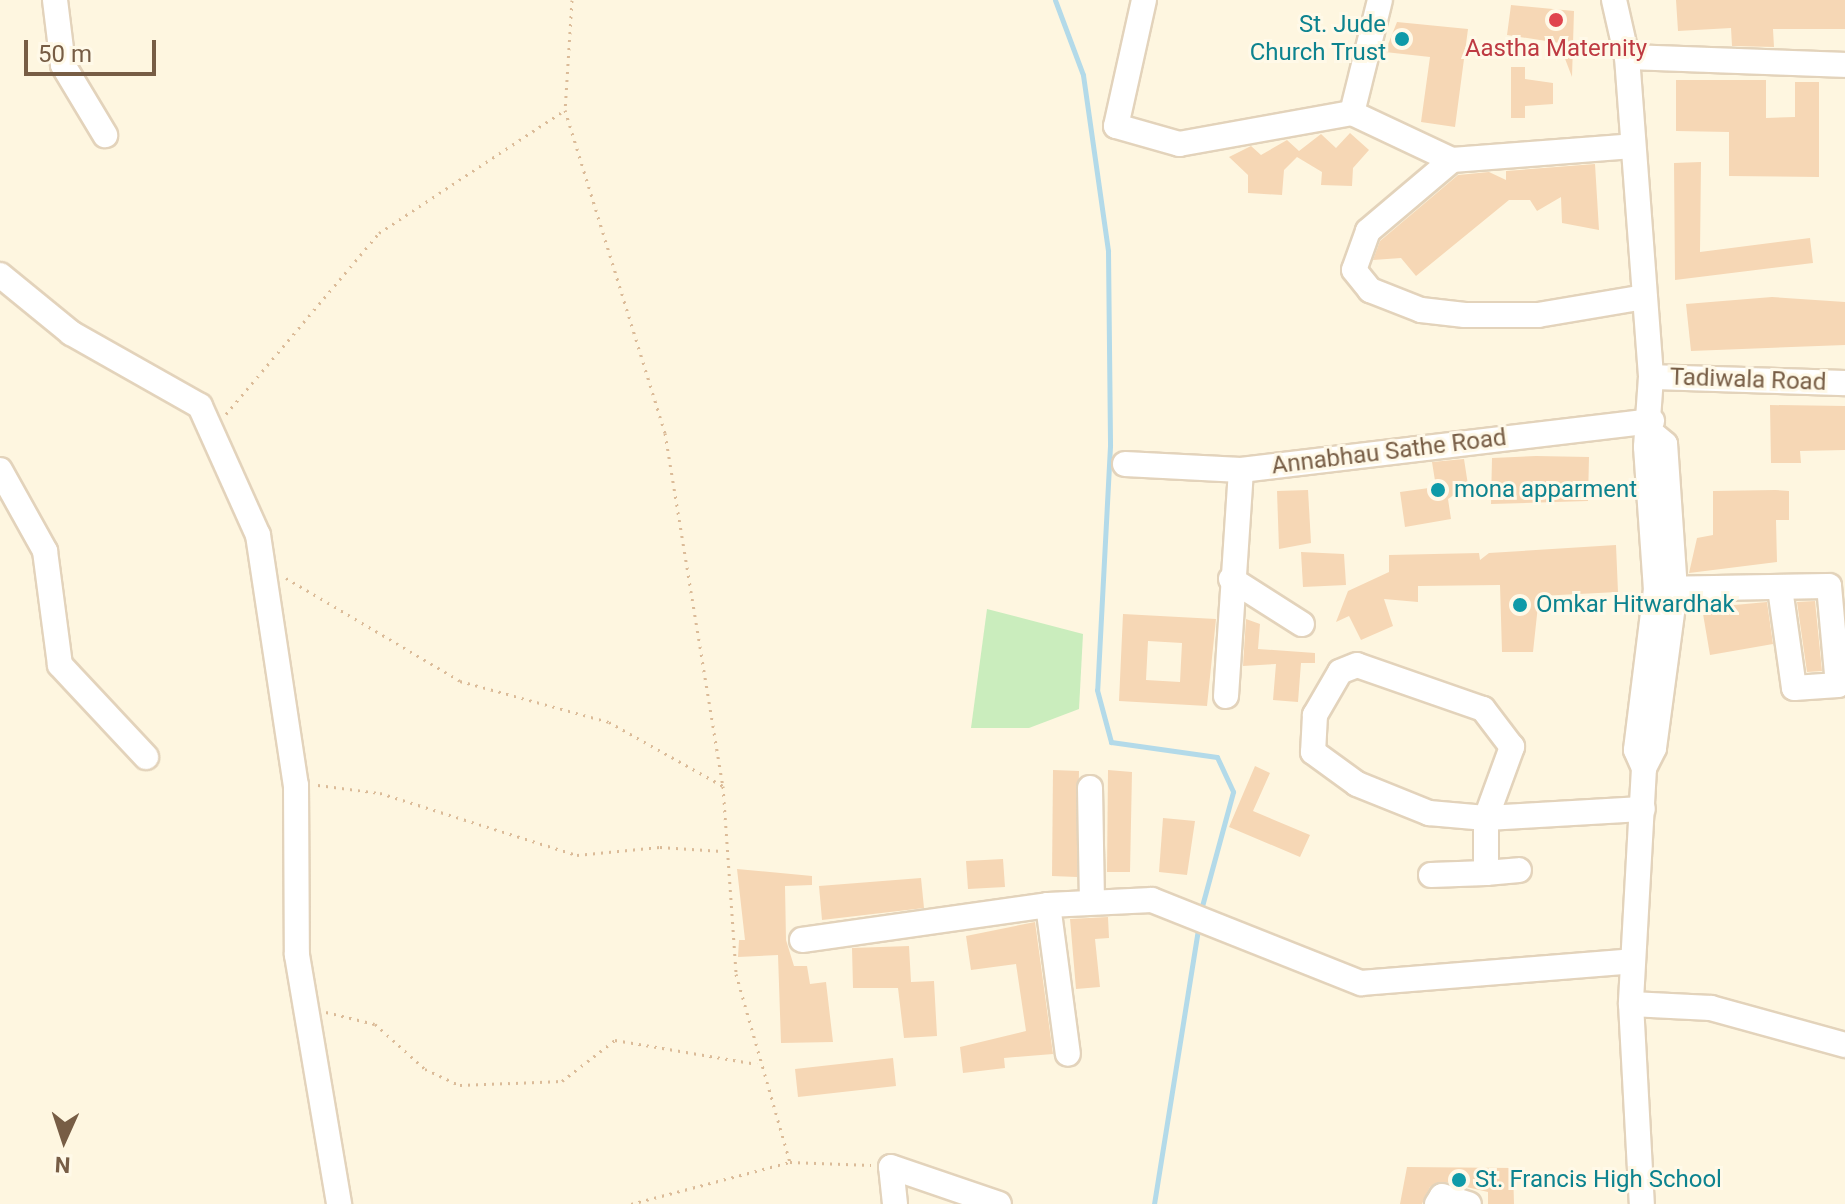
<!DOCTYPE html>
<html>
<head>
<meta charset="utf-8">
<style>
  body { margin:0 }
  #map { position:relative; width:1845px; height:1204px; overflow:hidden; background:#fef6e0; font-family:Roboto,sans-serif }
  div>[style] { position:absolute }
  .green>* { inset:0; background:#caedbd }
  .stream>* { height:5px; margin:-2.5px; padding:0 2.5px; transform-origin:2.5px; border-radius:2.5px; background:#b3dae9 }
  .building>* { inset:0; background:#f6d7b5 }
  .path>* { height:3px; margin-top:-1.5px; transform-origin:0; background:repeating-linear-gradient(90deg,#dbbb98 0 2px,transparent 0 8px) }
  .roads { filter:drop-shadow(2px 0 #e3d3bb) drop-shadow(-2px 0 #e3d3bb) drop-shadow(0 2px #e3d3bb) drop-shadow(0 -2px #e3d3bb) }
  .minor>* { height:24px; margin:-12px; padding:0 12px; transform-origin:12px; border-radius:12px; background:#fff }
  .dots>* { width:22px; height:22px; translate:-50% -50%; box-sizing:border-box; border:4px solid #fff9e8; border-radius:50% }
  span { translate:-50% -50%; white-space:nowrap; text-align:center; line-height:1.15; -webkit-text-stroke:6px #fff9e8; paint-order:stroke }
  .culture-label { font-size:24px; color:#0d838f }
  .right { translate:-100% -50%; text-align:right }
  .left { translate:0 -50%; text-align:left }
  .health-label { font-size:24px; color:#be3a42 }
  .street-label { font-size:24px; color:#775d45 }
  .north { position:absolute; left:24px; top:1100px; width:80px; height:80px; -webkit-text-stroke:6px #fff9e8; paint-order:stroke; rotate:183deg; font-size:22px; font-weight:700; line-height:32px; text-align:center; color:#775d45 }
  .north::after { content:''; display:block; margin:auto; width:28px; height:36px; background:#775d45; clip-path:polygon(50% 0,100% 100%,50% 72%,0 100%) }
  .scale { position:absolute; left:24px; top:40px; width:132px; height:36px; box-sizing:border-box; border:4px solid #775d45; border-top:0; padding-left:10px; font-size:24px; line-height:28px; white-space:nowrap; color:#775d45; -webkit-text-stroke:6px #fff9e8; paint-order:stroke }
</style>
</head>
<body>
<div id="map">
  <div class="green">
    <i style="clip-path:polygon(987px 609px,1083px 634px,1079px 709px,1029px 728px,971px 728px)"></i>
  </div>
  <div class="stream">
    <i style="left:1055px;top:0;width:80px;rotate:69.5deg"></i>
    <i style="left:1083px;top:75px;width:178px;rotate:81.9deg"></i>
    <i style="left:1108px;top:251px;width:195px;rotate:89.4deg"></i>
    <i style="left:1110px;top:446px;width:244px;rotate:93deg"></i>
    <i style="left:1097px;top:690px;width:54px;rotate:74.9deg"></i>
    <i style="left:1111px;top:742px;width:107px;rotate:8.1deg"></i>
    <i style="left:1217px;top:757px;width:38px;rotate:65deg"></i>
    <i style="left:1233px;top:792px;width:122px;rotate:105.2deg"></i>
    <i style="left:1154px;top:1204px;width:279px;rotate:-80.9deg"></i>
  </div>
  <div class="building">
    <i style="clip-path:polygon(1676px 0,1845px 0,1845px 29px,1773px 29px,1774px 47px,1732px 46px,1731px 28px,1678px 31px)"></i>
    <i style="clip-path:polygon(1511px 5px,1574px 11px,1572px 77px,1559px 43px,1507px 35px)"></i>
    <i style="clip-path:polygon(1397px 22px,1468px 29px,1455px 127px,1421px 122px,1430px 57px,1385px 52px)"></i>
    <i style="clip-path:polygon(1511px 67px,1525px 67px,1525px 79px,1553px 83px,1553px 104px,1525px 106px,1525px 118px,1511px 118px)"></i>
    <i style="clip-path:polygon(1676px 80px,1766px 80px,1766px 118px,1795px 117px,1795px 82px,1819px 82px,1819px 177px,1729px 176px,1729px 132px,1676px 131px)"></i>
    <i style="clip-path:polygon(1350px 133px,1369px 150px,1353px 168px,1352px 186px,1321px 185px,1322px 172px,1297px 157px,1284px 170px,1282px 195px,1248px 193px,1248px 175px,1229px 157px,1251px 146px,1261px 155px,1287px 140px,1299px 151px,1321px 134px,1336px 148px)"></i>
    <i style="clip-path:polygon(1701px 162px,1700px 252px,1810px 238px,1813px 263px,1675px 280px,1674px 163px)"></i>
    <i style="clip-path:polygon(1595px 164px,1599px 230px,1562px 223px,1561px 197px,1537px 211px,1530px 200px,1509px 200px,1416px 276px,1401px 258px,1373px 260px,1380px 241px,1458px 175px,1489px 172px,1506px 180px,1506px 171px)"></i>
    <i style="clip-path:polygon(1772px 297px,1845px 302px,1845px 345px,1691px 351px,1686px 304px)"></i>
    <i style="clip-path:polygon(1770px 405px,1845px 406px,1845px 450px,1800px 451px,1801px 463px,1771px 463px)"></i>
    <i style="clip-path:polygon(1536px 456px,1589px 457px,1588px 501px,1491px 504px,1492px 458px)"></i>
    <i style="clip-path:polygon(1464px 459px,1468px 485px,1448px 499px,1451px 519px,1405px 527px,1400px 492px,1436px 487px,1432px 462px)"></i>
    <i style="clip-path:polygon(1308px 490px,1311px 543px,1279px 549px,1277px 491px)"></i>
    <i style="clip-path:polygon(1775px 490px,1789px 491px,1789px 520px,1776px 520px,1777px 562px,1689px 573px,1697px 538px,1713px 535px,1713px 491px)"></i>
    <i style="clip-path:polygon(1616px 545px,1618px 592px,1539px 596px,1533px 652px,1502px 652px,1500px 585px,1418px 586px,1418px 602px,1384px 599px,1393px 626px,1361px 640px,1349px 616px,1336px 622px,1348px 591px,1389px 572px,1389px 555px,1479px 553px,1480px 560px,1489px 553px)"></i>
    <i style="clip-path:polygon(1301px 552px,1344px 554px,1346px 585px,1303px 587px)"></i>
    <i style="clip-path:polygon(1815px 601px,1822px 671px,1807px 672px,1797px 602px)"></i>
    <i style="clip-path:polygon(1767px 602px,1773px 644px,1710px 655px,1702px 608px)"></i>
    <i style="clip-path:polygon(evenodd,1123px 614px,1216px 619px,1207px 706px,1119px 701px,1123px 614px,1148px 641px,1182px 643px,1180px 682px,1146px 680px,1148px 641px)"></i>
    <i style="clip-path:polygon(1246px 619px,1260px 624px,1258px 649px,1315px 653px,1315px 663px,1301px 663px,1298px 702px,1273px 700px,1276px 664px,1243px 666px)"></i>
    <i style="clip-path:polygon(1255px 766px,1270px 773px,1253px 811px,1310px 835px,1300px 857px,1229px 827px)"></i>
    <i style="clip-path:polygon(1053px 770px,1079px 771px,1077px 877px,1052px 876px)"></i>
    <i style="clip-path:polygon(1108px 770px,1132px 772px,1130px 872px,1107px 872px)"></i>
    <i style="clip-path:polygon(1163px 818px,1195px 821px,1187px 875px,1159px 872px)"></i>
    <i style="clip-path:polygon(1003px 859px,1005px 887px,968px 889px,966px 861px)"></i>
    <i style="clip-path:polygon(737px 869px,812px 876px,812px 885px,785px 886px,786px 940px,794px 966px,807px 966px,810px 984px,826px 982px,833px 1042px,781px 1043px,778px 955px,738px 957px,739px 940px,745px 940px)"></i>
    <i style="clip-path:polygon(921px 878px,924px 908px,822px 920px,819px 886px)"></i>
    <i style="clip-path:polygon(1108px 917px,1109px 938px,1095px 939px,1100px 987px,1076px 989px,1070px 919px)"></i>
    <i style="clip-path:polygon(1035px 922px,1053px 1054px,1004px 1058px,1005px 1068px,963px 1073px,960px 1047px,1026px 1031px,1016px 964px,971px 970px,966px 936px)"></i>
    <i style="clip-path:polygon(909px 946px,911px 982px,934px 981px,937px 1036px,904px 1038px,898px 988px,853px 988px,852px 948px)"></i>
    <i style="clip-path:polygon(893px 1058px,896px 1086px,798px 1097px,795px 1069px)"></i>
    <i style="clip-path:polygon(1407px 1167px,1513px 1168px,1514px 1204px,1488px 1204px,1488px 1192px,1445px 1182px,1430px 1187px,1422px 1204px,1400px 1204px)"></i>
  </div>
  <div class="path">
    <i style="left:572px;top:0;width:110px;rotate:93.6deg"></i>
    <i style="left:565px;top:110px;width:338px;rotate:72.8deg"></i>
    <i style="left:665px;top:433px;width:358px;rotate:80.7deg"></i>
    <i style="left:723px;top:786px;width:188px;rotate:86deg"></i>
    <i style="left:736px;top:974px;width:196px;rotate:74deg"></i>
    <i style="left:226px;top:414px;width:237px;rotate:-49.8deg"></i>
    <i style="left:379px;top:233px;width:223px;rotate:-33.5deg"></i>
    <i style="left:286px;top:578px;width:202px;rotate:30.6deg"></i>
    <i style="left:460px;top:681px;width:155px;rotate:15.4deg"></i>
    <i style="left:609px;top:722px;width:131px;rotate:29.3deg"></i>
    <i style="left:318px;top:785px;width:63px;rotate:7.4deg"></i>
    <i style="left:380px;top:793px;width:207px;rotate:17.5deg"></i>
    <i style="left:577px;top:855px;width:83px;rotate:-5.5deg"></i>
    <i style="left:660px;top:847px;width:62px;rotate:3.7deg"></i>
    <i style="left:326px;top:1012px;width:50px;rotate:13.8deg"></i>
    <i style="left:375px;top:1024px;width:67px;rotate:42deg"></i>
    <i style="left:425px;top:1069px;width:38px;rotate:25deg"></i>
    <i style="left:460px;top:1085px;width:102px;rotate:-2.2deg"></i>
    <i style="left:562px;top:1081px;width:67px;rotate:-37.7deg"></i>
    <i style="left:615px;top:1040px;width:144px;rotate:9.6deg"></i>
    <i style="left:631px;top:1204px;width:164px;rotate:-14.8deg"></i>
    <i style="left:790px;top:1162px;width:81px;rotate:2.1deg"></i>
  </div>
  <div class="roads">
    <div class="minor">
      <i style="left:55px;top:0;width:65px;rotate:83deg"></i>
      <i style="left:63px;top:65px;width:82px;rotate:59deg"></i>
      <i style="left:1144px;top:0;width:129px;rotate:102.5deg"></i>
      <i style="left:1116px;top:126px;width:66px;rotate:15.9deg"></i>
      <i style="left:1179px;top:144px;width:176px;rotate:-10.2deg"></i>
      <i style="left:1352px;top:113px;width:110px;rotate:25.2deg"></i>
      <i style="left:1452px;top:160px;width:181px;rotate:-4.4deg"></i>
      <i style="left:1614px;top:0;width:58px;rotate:77.2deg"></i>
      <i style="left:1627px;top:57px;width:321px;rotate:85.7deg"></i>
      <i style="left:1651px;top:377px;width:70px;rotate:94.1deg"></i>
      <i style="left:1646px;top:447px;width:142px;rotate:86deg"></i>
      <i style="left:1656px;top:589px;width:162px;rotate:97.1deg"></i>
      <i style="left:1636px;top:750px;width:20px;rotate:66deg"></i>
      <i style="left:1644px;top:768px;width:236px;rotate:93.2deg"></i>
      <i style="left:1631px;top:1004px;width:200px;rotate:86.9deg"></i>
      <i style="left:1627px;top:57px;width:218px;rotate:2.1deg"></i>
      <i style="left:1352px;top:113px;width:116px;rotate:-76.1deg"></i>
      <i style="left:1452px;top:160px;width:110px;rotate:139.8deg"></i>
      <i style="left:1368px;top:231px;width:41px;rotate:109.7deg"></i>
      <i style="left:1354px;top:270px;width:26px;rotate:51deg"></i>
      <i style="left:1370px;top:290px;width:55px;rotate:21.4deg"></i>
      <i style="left:1421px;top:310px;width:44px;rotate:6.5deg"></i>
      <i style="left:1465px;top:315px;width:73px"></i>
      <i style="left:1538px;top:315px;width:108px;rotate:-9.6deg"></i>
      <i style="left:0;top:275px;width:92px;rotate:39.2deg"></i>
      <i style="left:71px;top:333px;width:148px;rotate:29.5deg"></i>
      <i style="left:200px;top:406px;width:141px;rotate:65.8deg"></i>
      <i style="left:258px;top:535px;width:253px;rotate:81.4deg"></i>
      <i style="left:296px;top:785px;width:170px;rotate:89.7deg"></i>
      <i style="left:297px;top:955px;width:253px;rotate:80.4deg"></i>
      <i style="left:1651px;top:377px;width:194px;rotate:1.8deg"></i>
      <i style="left:1125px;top:464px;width:116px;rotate:3deg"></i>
      <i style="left:1241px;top:470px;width:414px;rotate:-6.8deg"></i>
      <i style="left:0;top:470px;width:93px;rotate:60.9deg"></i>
      <i style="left:45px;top:551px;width:115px;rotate:82.5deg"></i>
      <i style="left:60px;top:665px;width:126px;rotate:46.9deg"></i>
      <i style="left:1231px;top:579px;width:84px;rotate:32.4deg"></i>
      <i style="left:1656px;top:589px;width:173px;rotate:-1deg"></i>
      <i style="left:1829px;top:586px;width:99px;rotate:84.8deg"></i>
      <i style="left:1838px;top:685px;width:44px;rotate:176.1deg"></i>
      <i style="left:1794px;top:688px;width:101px;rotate:-98deg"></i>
      <i style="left:1226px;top:696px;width:226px;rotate:-86.2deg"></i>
      <i style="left:1644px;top:768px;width:22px;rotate:-63deg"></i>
      <i style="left:1654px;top:748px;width:159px;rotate:-82.4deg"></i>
      <i style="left:1675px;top:590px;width:146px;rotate:-93.9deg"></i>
      <i style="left:1665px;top:444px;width:17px;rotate:-140deg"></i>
      <i style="left:1090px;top:788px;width:114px;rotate:89deg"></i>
      <i style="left:1486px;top:873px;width:33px;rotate:-5deg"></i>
      <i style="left:1431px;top:875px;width:55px;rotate:-2.1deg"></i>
      <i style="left:1486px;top:873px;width:55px;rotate:-90deg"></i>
      <i style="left:1486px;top:818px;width:76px;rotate:-69.9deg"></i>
      <i style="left:1512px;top:747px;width:48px;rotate:-127.3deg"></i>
      <i style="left:1483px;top:709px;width:133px;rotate:-160.8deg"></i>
      <i style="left:1357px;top:665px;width:18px;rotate:158deg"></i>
      <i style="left:1340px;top:672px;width:50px;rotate:120.2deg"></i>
      <i style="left:1315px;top:715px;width:37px;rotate:93deg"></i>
      <i style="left:1313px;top:752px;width:54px;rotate:36deg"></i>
      <i style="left:1357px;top:784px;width:78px;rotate:21.9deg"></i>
      <i style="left:1429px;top:813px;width:57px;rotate:5deg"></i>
      <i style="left:1486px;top:818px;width:157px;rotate:-3.3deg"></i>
      <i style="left:1048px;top:905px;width:150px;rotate:82.4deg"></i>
      <i style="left:802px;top:940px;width:248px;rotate:-8.1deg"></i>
      <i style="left:1048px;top:905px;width:104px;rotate:-2.8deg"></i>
      <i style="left:1152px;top:900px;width:225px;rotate:21.7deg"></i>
      <i style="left:1361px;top:983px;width:272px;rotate:-4.6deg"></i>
      <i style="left:1631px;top:1004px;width:80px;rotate:2.9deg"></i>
      <i style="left:1711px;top:1008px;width:139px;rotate:15.4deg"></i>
      <i style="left:895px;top:1204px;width:37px;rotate:-96deg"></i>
      <i style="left:891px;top:1167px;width:114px;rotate:18.9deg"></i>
      <i style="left:1437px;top:1204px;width:9px;rotate:-58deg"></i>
      <i style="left:1442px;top:1196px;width:28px;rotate:17deg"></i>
    </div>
  </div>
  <div class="dots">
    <i style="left:1556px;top:20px;background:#e0444e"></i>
    <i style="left:1402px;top:39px;background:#0f9aa8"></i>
    <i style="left:1438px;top:490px;background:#0f9aa8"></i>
    <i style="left:1520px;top:605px;background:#0f9aa8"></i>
    <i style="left:1459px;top:1180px;background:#0f9aa8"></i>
  </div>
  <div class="culture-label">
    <span class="right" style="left:1386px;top:39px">St. Jude<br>Church Trust</span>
    <span class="left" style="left:1454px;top:490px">mona apparment</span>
    <span class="left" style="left:1536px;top:605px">Omkar Hitwardhak</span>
    <span class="left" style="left:1475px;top:1180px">St. Francis High School</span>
  </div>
  <div class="health-label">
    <span style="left:1556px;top:49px">Aastha Maternity</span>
  </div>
  <div class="street-label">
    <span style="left:1748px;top:380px;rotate:2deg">Tadiwala Road</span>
    <span style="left:1389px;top:452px;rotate:-7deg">Annabhau Sathe Road</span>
  </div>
  <div class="north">N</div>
  <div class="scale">50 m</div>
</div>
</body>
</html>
